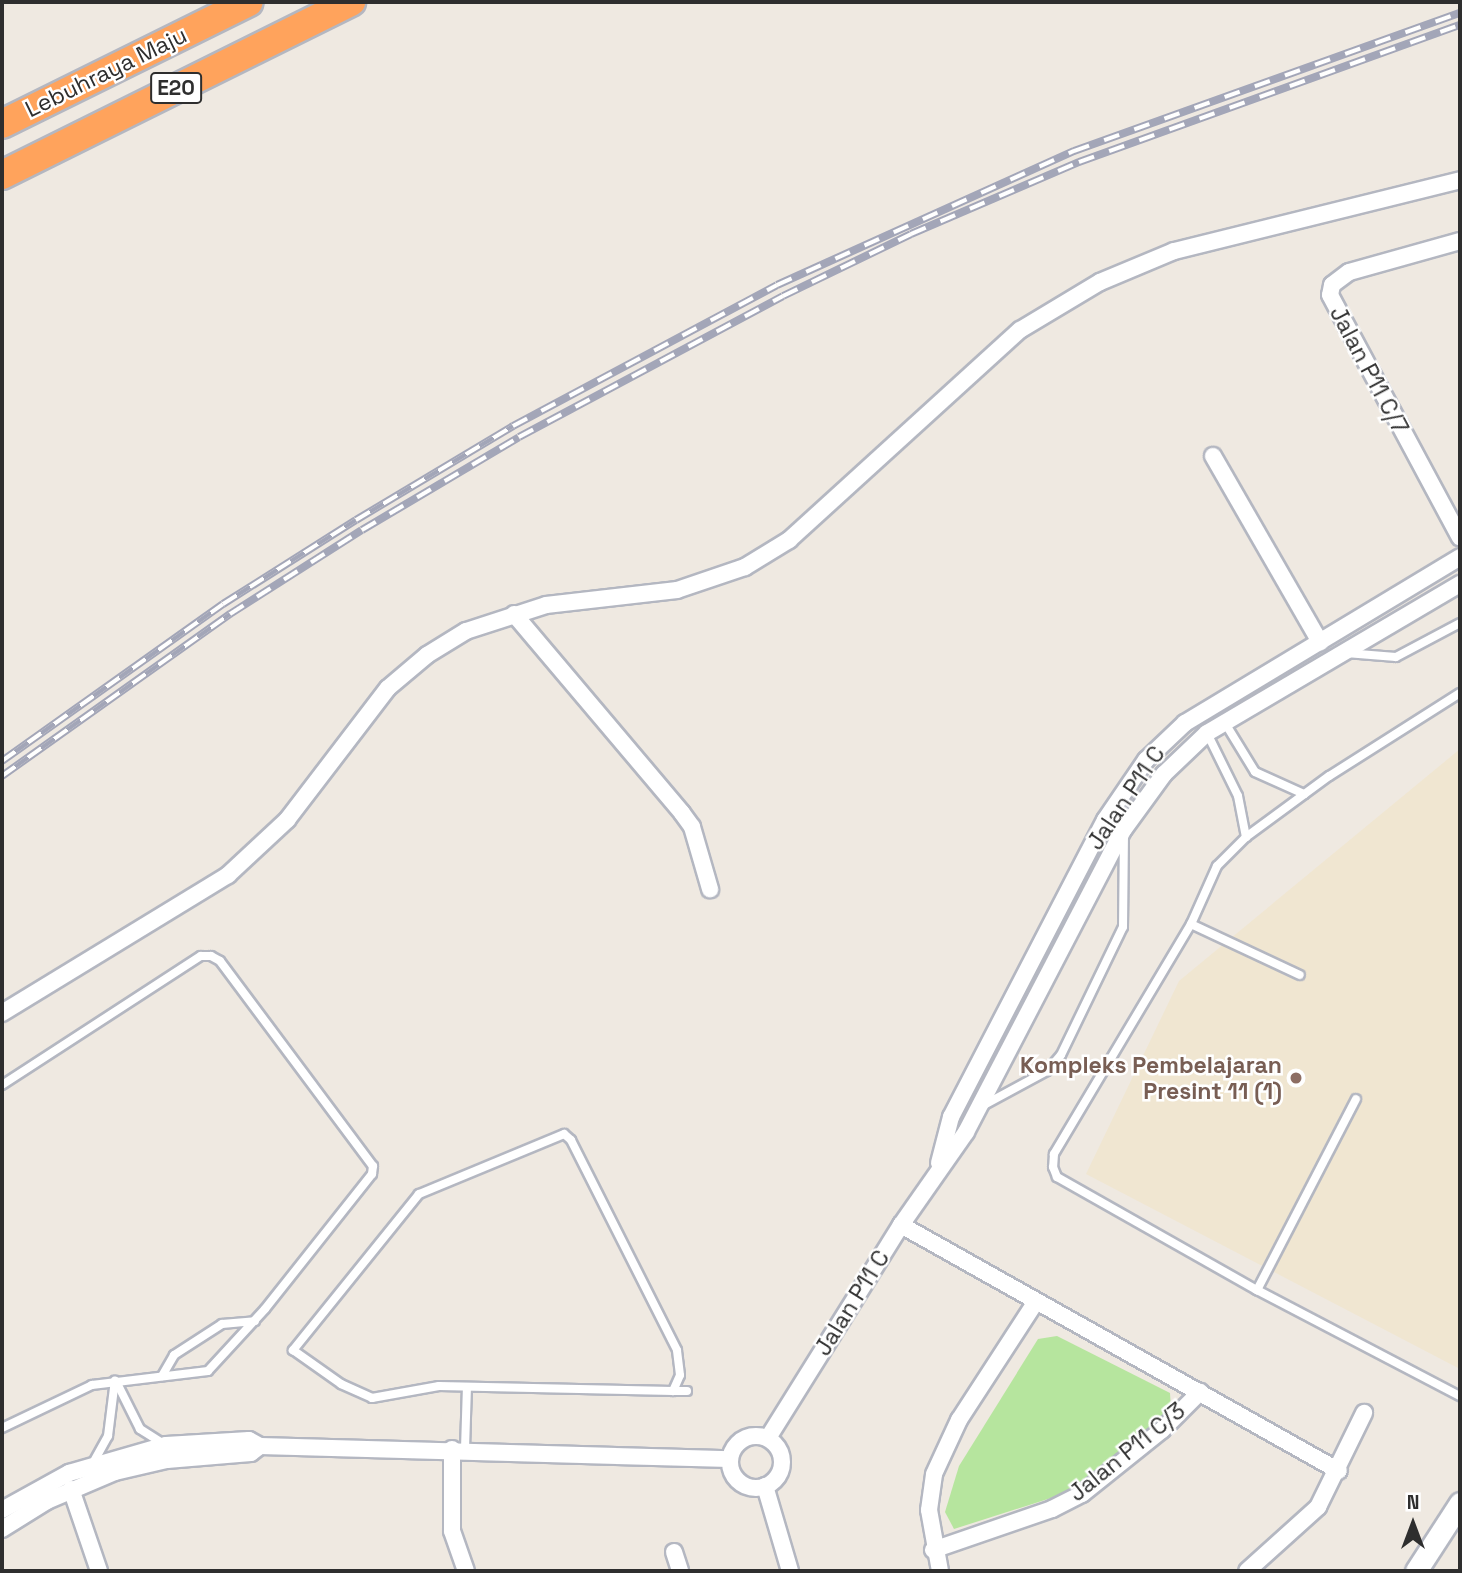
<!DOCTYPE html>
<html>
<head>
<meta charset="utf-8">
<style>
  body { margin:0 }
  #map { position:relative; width:1462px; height:1573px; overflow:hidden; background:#efe9e1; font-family:"Space Grotesk",sans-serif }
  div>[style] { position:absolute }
  .education>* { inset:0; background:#f0e6d1 }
  .green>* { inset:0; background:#b6e59e }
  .roads { filter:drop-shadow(2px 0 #b4b7c1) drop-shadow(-2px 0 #b4b7c1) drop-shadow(0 2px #b4b7c1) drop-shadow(0 -2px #b4b7c1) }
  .service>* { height:8px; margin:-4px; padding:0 4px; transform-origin:4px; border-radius:4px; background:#fff }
  .minor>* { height:16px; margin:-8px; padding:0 8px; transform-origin:8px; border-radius:8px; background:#fff }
  .minor>.ring { margin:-8px; padding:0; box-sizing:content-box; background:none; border:16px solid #fff; border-radius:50% }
  .secondary>* { height:21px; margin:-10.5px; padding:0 10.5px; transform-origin:10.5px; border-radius:10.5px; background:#fff }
  .motorway>* { height:28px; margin:-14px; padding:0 14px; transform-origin:14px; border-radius:14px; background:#ffa35c }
  .rail>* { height:8px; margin-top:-4px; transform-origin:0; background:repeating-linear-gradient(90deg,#fff 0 16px,#a3a6b8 0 32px); box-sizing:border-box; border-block:2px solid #a3a6b8 }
  .dots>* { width:19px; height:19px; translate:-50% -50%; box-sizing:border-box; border:4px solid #fff; border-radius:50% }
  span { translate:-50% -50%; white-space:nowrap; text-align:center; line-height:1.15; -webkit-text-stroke:5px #fff; paint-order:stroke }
  .shield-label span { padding:2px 5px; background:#fff; border:2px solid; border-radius:5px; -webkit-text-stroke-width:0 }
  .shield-label { font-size:21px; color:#2e2e2e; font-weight:700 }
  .street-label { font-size:23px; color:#2e2e2e }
  .education-label { font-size:23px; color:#785e54; font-weight:700 }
  .right { translate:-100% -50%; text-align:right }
  .frame { position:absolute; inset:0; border:4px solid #2e2e2e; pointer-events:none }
  .north { position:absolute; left:1378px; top:1489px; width:70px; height:70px; -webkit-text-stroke:5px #fff; paint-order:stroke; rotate:0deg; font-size:19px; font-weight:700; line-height:28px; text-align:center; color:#2e2e2e }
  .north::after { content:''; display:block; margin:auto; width:24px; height:32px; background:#2e2e2e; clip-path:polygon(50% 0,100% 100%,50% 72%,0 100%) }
</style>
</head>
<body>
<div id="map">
  <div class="education">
    <i style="clip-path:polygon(1460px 749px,1460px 1369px,1086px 1174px,1179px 981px)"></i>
  </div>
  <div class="green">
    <i style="clip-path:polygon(1057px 1336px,1170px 1393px,1171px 1409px,1076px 1490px,954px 1529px,945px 1512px,959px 1466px,1038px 1339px)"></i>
  </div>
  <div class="roads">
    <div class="service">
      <i style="left:1346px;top:653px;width:50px;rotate:4.6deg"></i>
      <i style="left:1396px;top:657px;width:72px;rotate:-28deg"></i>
      <i style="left:1460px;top:693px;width:155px;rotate:147.6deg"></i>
      <i style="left:1329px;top:776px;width:103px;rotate:143.7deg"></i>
      <i style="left:1246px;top:837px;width:41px;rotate:135deg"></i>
      <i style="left:1217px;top:866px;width:64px;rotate:114.1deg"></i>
      <i style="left:1191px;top:924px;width:268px;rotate:120.8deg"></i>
      <i style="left:1054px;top:1154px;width:13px;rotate:94deg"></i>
      <i style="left:1053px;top:1167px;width:11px;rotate:68deg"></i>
      <i style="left:1057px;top:1177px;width:230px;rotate:29.5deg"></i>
      <i style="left:1257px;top:1290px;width:229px;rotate:27.6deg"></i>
      <i style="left:1225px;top:723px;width:57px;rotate:58.5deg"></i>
      <i style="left:1255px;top:772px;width:54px;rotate:24.2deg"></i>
      <i style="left:1207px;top:733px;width:70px;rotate:63.8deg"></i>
      <i style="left:1238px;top:796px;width:42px;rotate:79deg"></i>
      <i style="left:1191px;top:924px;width:120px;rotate:25.1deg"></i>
      <i style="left:2px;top:1085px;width:237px;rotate:-33deg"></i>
      <i style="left:201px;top:956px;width:10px"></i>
      <i style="left:211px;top:956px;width:10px;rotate:29deg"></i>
      <i style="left:220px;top:961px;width:256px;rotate:53.3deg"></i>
      <i style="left:373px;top:1166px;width:8px;rotate:97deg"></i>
      <i style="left:372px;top:1174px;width:172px;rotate:128.4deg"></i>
      <i style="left:265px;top:1309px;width:84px;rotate:132.6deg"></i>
      <i style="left:208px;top:1371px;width:117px;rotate:173.1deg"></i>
      <i style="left:92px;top:1385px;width:100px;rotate:154.5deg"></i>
      <i style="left:984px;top:1105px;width:72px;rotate:-28.4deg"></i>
      <i style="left:1047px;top:1071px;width:21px;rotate:-49deg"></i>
      <i style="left:1061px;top:1055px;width:142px;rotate:-64.2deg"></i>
      <i style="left:1123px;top:927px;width:91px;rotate:-89.4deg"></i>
      <i style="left:1257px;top:1290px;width:215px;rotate:-62.6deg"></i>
      <i style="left:162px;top:1376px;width:24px;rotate:-60deg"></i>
      <i style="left:174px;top:1355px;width:57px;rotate:-32.9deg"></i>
      <i style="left:222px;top:1324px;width:33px;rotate:-5deg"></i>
      <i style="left:117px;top:1383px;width:51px;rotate:63.4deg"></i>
      <i style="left:140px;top:1429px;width:26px;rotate:32deg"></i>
      <i style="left:673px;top:1391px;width:17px;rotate:-66deg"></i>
      <i style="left:680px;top:1375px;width:25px;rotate:-97deg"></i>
      <i style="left:677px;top:1350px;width:235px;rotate:-116.8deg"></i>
      <i style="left:571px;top:1140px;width:9px;rotate:-139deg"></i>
      <i style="left:564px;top:1134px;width:157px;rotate:157.5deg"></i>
      <i style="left:419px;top:1194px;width:201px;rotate:128.9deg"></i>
      <i style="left:293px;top:1350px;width:59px;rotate:35.3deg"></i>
      <i style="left:341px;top:1384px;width:34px;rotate:24deg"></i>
      <i style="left:372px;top:1398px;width:68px;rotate:-10.2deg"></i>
      <i style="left:439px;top:1386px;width:234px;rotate:1.2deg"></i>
      <i style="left:673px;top:1391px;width:14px"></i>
      <i style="left:465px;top:1449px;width:62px;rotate:-88.2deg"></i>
      <i style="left:93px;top:1463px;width:31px;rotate:-61deg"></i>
      <i style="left:108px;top:1436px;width:56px;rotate:-82.9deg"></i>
    </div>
    <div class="minor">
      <i style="left:1460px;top:241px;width:115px;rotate:164.4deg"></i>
      <i style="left:1349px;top:272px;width:21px;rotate:143deg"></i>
      <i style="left:1332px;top:285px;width:10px;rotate:101deg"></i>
      <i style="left:1330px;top:295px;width:275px;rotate:61.8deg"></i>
      <i style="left:1213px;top:456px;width:215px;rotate:60.1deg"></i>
      <i style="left:514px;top:614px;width:260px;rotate:49.8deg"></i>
      <i style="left:682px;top:813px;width:17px;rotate:54deg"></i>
      <i style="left:692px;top:827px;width:65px;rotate:73.8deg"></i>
      <i style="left:2px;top:1013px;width:265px;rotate:-31.4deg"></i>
      <i style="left:228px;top:875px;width:81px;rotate:-43deg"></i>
      <i style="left:287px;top:820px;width:166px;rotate:-52.6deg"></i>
      <i style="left:388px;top:688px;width:51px;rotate:-40.2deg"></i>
      <i style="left:427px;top:655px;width:46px;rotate:-31.6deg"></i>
      <i style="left:466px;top:631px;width:84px;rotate:-18deg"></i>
      <i style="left:546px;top:605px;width:132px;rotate:-6.5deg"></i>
      <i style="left:677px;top:590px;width:72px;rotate:-18.7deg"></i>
      <i style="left:745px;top:567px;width:52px;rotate:-31.5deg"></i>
      <i style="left:789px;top:540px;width:312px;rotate:-42.3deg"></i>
      <i style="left:1020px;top:330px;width:93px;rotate:-31deg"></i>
      <i style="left:1100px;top:282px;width:80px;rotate:-22.7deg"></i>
      <i style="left:1174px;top:251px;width:295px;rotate:-13.9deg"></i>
      <i style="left:939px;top:1163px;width:48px;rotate:-75.4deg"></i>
      <i style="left:951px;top:1117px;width:335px;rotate:-62.6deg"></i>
      <i style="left:1105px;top:820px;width:73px;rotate:-55.7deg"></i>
      <i style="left:1146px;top:760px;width:54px;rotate:-43.5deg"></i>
      <i style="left:1185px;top:723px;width:321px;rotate:-31.1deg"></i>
      <i style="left:901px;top:1225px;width:502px;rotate:29.32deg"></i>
      <i class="ring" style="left:730px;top:1436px;width:36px;height:36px"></i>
      <i style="left:768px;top:1438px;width:251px;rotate:-58deg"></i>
      <i style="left:901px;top:1225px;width:113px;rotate:-55deg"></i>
      <i style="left:966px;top:1132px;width:342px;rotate:-62.5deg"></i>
      <i style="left:1124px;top:829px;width:68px;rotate:-54deg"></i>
      <i style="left:1164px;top:774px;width:59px;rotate:-43.6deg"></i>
      <i style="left:1207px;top:733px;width:294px;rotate:-30.5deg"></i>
      <i style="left:452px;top:1449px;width:82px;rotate:90deg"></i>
      <i style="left:452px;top:1531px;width:42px;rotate:70.7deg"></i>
      <i style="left:765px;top:1486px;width:89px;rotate:73.6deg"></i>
      <i style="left:71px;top:1489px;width:87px;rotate:71.1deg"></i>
      <i style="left:2px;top:1510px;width:77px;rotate:-28.9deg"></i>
      <i style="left:69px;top:1473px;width:101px;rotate:-16.1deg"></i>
      <i style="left:166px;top:1445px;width:83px;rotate:-3.4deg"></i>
      <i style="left:249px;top:1440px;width:13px;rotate:29deg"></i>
      <i style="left:260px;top:1446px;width:470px;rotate:1.6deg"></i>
      <i style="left:2px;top:1529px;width:53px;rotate:-31.9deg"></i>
      <i style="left:47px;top:1501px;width:74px;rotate:-23.1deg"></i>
      <i style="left:115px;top:1472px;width:53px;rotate:-13deg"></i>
      <i style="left:167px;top:1460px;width:84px;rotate:-4.8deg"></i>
      <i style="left:251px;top:1453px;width:11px;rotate:-38deg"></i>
      <i style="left:933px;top:1550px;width:126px;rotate:-19deg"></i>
      <i style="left:1052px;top:1509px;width:34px;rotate:-27deg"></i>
      <i style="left:1082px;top:1494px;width:102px;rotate:-38.7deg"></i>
      <i style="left:1162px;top:1430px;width:54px;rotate:-45deg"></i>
      <i style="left:674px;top:1552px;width:20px;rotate:72deg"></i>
      <i style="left:940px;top:1571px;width:62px;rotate:-100.2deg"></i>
      <i style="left:929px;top:1510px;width:36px;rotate:-82deg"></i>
      <i style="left:934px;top:1474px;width:60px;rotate:-65.2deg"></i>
      <i style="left:959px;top:1420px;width:140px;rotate:-57deg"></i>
      <i style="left:1247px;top:1571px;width:96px;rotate:-42deg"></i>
      <i style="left:1318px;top:1507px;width:105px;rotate:-63.9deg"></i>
    </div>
    <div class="secondary">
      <i style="left:1416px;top:1571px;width:81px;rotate:-57.1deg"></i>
    </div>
    <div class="motorway">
      <i style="left:2px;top:124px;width:275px;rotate:-26.3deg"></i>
      <i style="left:2px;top:175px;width:390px;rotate:-26.4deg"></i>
    </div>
  </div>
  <div class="rail">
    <i style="left:2px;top:761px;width:271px;rotate:-35.4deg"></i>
    <i style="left:223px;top:604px;width:157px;rotate:-32.3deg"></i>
    <i style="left:356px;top:520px;width:183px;rotate:-30.9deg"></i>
    <i style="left:513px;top:426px;width:299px;rotate:-28.1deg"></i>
    <i style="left:777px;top:285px;width:326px;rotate:-24.3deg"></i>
    <i style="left:1074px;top:151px;width:410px;rotate:-19.7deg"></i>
    <i style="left:2px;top:776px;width:280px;rotate:-35.4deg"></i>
    <i style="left:230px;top:614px;width:156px;rotate:-32.5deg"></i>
    <i style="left:362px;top:530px;width:182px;rotate:-30.6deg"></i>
    <i style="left:519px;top:437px;width:299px;rotate:-28.1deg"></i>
    <i style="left:783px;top:296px;width:142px;rotate:-25.8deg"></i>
    <i style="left:911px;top:234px;width:183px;rotate:-23.2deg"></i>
    <i style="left:1079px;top:162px;width:405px;rotate:-19.8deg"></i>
  </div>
  <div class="dots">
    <i style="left:1296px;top:1078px;background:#8d6e63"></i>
  </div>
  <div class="shield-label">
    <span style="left:176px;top:88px">E20</span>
  </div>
  <div class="street-label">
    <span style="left:106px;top:72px;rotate:-26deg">Lebuhraya Maju</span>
    <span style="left:1369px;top:370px;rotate:62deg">Jalan P11 C/7</span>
    <span style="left:1126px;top:798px;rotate:-56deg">Jalan P11 C</span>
    <span style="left:852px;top:1303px;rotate:-58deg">Jalan P11 C</span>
    <span style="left:1127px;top:1452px;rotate:-39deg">Jalan P11 C/3</span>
  </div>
  <div class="education-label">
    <span class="right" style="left:1282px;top:1078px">Kompleks Pembelajaran<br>Presint 11 (1)</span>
  </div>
  <div class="frame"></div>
  <div class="north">N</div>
</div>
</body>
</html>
